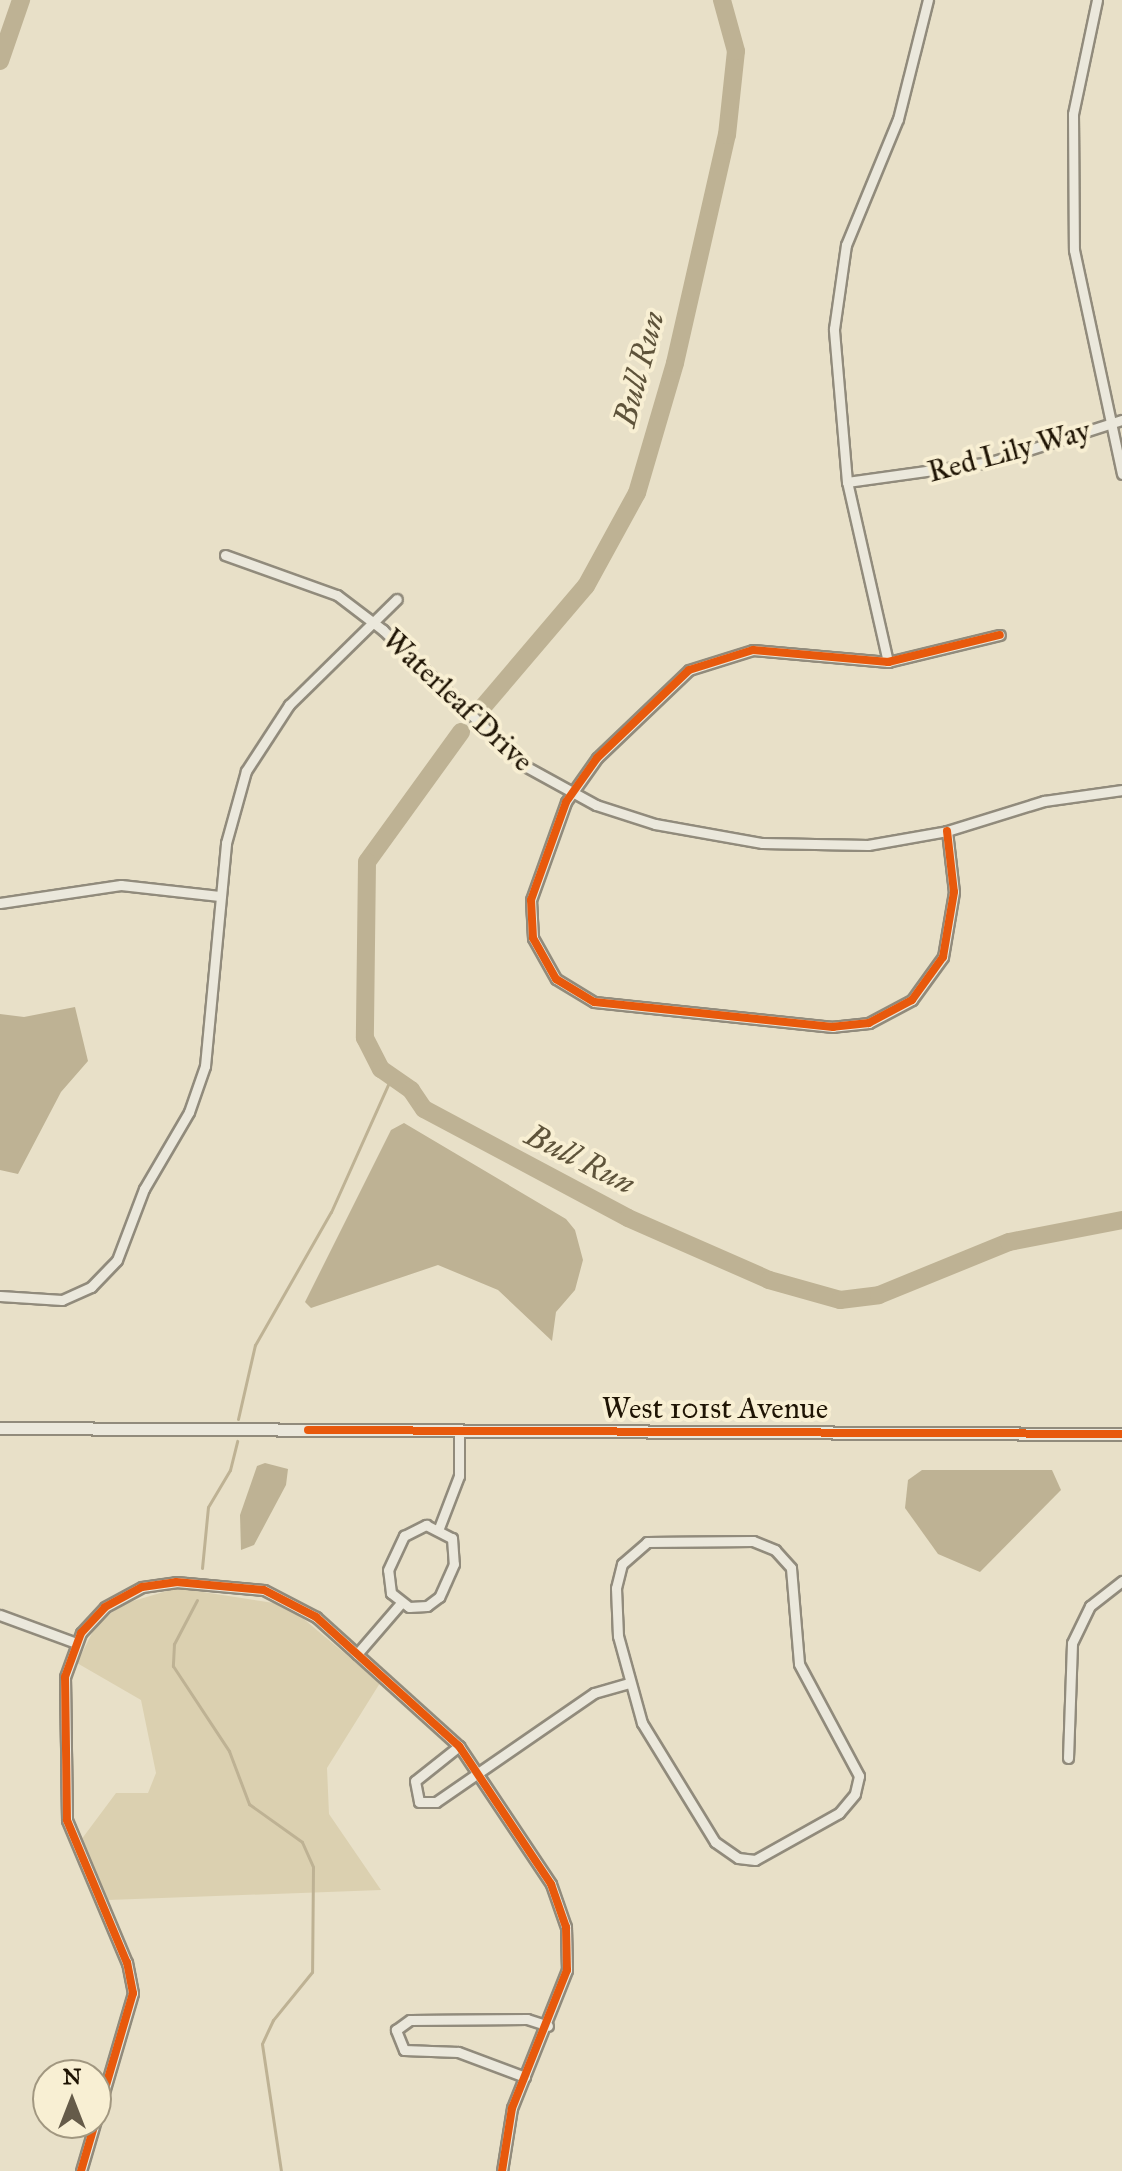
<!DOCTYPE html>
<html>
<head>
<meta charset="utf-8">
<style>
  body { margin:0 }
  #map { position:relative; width:1122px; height:2171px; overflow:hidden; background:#e8e0c8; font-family:"IM FELL Great Primer",serif }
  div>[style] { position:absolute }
  .green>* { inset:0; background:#dbd0b0 }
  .water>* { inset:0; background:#beb294 }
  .stream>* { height:3px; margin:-1.5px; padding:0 1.5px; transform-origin:1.5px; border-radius:1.5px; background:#beb294 }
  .river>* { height:18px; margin:-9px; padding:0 9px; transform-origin:9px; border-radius:9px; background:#beb294 }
  .roads { filter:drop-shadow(2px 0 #918b7c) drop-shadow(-2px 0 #918b7c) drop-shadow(0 2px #918b7c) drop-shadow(0 -2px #918b7c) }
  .minor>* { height:9px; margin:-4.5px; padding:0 4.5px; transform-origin:4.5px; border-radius:4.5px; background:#ebe8dc }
  .tertiary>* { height:11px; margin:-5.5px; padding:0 5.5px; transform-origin:5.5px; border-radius:5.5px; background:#ebe8dc }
  .cycleway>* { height:8px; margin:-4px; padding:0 4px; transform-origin:4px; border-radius:4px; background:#e8590c }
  span { translate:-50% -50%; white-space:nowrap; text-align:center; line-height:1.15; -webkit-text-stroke:8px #f8efd3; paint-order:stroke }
  .street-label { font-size:30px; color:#1f1404 }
  .water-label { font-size:32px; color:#5e533a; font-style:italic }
  .north { position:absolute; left:32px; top:2059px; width:80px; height:80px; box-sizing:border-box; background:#f8efd3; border:2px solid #a19780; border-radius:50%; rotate:0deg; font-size:22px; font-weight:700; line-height:32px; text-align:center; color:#1f1404 }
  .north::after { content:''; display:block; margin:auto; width:28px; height:36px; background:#655b49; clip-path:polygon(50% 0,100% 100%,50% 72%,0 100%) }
</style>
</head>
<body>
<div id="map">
  <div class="green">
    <i style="clip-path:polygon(177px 1588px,287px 1605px,380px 1683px,327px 1768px,329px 1814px,381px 1890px,108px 1900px,81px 1840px,116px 1793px,148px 1793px,156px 1773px,141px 1700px,77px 1663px,96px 1625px,123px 1604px)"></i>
  </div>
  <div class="water">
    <i style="clip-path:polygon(75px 1007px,88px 1061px,61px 1092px,18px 1174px,0 1170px,0 1014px,24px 1017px)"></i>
    <i style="clip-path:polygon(404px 1123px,566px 1219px,575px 1230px,583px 1260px,575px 1290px,556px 1312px,552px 1341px,498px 1290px,438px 1265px,311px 1308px,305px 1302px,391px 1130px)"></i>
    <i style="clip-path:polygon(265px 1463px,288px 1469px,286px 1485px,254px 1545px,241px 1550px,240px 1515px,257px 1466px)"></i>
    <i style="clip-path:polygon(922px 1470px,1052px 1470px,1061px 1490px,980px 1572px,938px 1554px,905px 1508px,908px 1480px)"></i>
  </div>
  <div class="stream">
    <i style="left:238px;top:1419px;width:76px;rotate:-77.1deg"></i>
    <i style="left:255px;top:1345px;width:153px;rotate:-60.3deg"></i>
    <i style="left:331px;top:1212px;width:147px;rotate:-65.9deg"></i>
    <i style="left:202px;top:1568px;width:61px;rotate:-84.4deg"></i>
    <i style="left:208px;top:1507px;width:43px;rotate:-59.3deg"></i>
    <i style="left:230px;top:1470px;width:30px;rotate:-76deg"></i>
    <i style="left:197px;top:1600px;width:50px;rotate:117.6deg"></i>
    <i style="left:174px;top:1644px;width:22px;rotate:93deg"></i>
    <i style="left:173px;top:1666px;width:102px;rotate:56.6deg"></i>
    <i style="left:229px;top:1751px;width:57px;rotate:69.3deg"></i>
    <i style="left:249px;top:1804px;width:65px;rotate:35.6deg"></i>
    <i style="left:302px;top:1842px;width:27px;rotate:66deg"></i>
    <i style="left:313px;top:1867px;width:105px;rotate:90.5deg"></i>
    <i style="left:312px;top:1972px;width:62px;rotate:129.1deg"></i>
    <i style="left:273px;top:2020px;width:26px;rotate:115deg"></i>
    <i style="left:262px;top:2044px;width:128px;rotate:81.5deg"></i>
  </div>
  <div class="river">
    <i style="left:0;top:61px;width:65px;rotate:-71deg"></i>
    <i style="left:482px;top:708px;width:160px;rotate:-49.6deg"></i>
    <i style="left:586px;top:586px;width:106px;rotate:-61.3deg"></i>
    <i style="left:637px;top:493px;width:135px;rotate:-73.7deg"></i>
    <i style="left:675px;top:363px;width:234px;rotate:-77.2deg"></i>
    <i style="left:727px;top:135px;width:84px;rotate:-83.9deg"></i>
    <i style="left:736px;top:51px;width:53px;rotate:-105.4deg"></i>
    <i style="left:461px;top:732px;width:160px;rotate:125.9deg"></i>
    <i style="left:367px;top:862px;width:176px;rotate:90.7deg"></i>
    <i style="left:365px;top:1038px;width:35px;rotate:63deg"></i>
    <i style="left:381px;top:1069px;width:37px;rotate:35deg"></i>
    <i style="left:411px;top:1090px;width:23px;rotate:56deg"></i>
    <i style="left:424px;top:1109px;width:231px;rotate:28.1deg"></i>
    <i style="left:628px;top:1218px;width:154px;rotate:23.7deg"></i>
    <i style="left:769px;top:1280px;width:74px;rotate:15.7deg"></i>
    <i style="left:840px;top:1300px;width:39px;rotate:-7deg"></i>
    <i style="left:879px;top:1295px;width:140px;rotate:-22.2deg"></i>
    <i style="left:1009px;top:1242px;width:115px;rotate:-11deg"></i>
  </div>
  <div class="roads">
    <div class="minor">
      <i style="left:1097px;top:0;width:116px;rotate:101.9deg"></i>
      <i style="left:1073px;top:114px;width:136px;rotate:89.6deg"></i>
      <i style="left:1074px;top:250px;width:229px;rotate:77.9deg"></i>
      <i style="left:847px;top:482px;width:145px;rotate:-7.9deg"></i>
      <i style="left:991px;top:462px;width:138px;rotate:-17.8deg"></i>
      <i style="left:225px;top:555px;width:119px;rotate:19.7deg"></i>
      <i style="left:337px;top:595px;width:58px;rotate:37.3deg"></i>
      <i style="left:383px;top:630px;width:197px;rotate:43.8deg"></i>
      <i style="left:525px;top:766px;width:81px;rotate:28.8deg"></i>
      <i style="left:596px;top:805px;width:62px;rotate:17.9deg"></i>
      <i style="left:655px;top:824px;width:109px;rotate:10.1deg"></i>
      <i style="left:762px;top:843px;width:106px;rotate:1.1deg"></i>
      <i style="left:868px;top:845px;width:80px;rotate:-10deg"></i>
      <i style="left:947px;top:831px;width:102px;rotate:-17.2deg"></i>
      <i style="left:1044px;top:801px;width:79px;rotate:-8deg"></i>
      <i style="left:888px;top:662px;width:185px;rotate:-102.8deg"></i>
      <i style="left:847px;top:482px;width:154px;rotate:-94.9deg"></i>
      <i style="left:834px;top:329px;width:85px;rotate:-81.9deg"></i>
      <i style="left:846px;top:245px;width:136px;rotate:-67.6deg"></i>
      <i style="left:898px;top:119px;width:123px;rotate:-75.9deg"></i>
      <i style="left:947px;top:831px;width:61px;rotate:83.5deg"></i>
      <i style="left:954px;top:892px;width:66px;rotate:99.6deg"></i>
      <i style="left:943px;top:957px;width:53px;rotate:125.8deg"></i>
      <i style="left:912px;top:1000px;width:49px;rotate:151.9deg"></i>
      <i style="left:869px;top:1023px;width:36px;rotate:174deg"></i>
      <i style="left:833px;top:1027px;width:240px;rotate:-174deg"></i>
      <i style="left:594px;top:1002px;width:44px;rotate:-148.8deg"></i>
      <i style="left:556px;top:979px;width:47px;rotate:-119.3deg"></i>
      <i style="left:533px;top:938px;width:38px;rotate:-93deg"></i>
      <i style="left:531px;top:900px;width:104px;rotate:-70.3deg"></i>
      <i style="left:566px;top:802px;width:54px;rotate:-54.8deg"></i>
      <i style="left:597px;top:758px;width:127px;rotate:-43.7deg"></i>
      <i style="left:689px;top:670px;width:67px;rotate:-17.4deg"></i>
      <i style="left:753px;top:650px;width:136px;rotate:5.1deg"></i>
      <i style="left:888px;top:662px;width:115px;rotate:-13.6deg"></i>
      <i style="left:0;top:903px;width:122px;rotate:-8.5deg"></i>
      <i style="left:121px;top:885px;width:99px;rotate:6.4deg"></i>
      <i style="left:0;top:1296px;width:62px;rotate:3.7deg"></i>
      <i style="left:62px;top:1300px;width:32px;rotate:-24deg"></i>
      <i style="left:91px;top:1287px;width:37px;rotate:-46deg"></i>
      <i style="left:117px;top:1260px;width:76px;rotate:-69.2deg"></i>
      <i style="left:144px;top:1189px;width:89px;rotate:-59.7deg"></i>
      <i style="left:189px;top:1112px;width:49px;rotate:-70.8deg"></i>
      <i style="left:205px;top:1066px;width:224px;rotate:-84.6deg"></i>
      <i style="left:226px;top:843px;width:75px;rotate:-74.5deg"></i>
      <i style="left:246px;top:771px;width:79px;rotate:-56.9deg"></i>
      <i style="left:289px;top:705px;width:151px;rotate:-44.5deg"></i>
      <i style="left:426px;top:1525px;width:29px;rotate:27deg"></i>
      <i style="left:452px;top:1538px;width:26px;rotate:86deg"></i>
      <i style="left:454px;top:1564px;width:36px;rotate:114deg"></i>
      <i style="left:439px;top:1597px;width:15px;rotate:143deg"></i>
      <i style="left:427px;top:1606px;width:18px;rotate:177deg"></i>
      <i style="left:409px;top:1607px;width:23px;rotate:-142deg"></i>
      <i style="left:391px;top:1593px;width:23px;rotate:-97deg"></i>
      <i style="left:388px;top:1570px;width:38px;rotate:-65deg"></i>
      <i style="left:404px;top:1536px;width:25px;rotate:-27deg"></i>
      <i style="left:439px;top:1528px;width:56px;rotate:-69deg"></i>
      <i style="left:459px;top:1476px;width:46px;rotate:-90deg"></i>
      <i style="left:753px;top:1541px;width:24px;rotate:22deg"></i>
      <i style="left:775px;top:1550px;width:24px;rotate:48deg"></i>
      <i style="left:791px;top:1568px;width:96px;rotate:85.2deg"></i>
      <i style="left:799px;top:1664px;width:127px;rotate:61.8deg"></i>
      <i style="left:859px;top:1776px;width:18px;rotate:103deg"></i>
      <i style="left:855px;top:1794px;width:25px;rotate:130deg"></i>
      <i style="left:839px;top:1813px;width:96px;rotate:150.8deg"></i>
      <i style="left:755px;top:1860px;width:17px;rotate:-173deg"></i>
      <i style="left:738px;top:1858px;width:28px;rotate:-145deg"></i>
      <i style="left:715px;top:1842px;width:140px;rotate:-121.5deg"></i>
      <i style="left:642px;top:1723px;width:90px;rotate:-105.4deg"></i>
      <i style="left:618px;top:1636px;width:48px;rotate:-92.4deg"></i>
      <i style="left:616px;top:1588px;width:25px;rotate:-76deg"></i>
      <i style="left:622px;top:1564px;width:33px;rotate:-41deg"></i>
      <i style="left:647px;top:1542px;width:106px;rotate:-0.5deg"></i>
      <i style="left:0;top:1615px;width:81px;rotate:20.2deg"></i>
      <i style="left:357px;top:1654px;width:67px;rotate:-49.2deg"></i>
      <i style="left:459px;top:1746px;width:56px;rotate:141.5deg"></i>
      <i style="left:415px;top:1781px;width:21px;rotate:79deg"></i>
      <i style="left:419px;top:1802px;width:17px"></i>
      <i style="left:436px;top:1802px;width:192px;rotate:-34.6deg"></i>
      <i style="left:594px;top:1693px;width:36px;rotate:-16deg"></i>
      <i style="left:1068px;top:1758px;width:115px;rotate:-88deg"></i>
      <i style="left:1072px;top:1643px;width:41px;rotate:-64.1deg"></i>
      <i style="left:1090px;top:1606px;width:41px;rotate:-38deg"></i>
      <i style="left:525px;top:2077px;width:72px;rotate:-159.5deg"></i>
      <i style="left:458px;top:2052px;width:54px;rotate:-177.9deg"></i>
      <i style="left:404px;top:2050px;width:22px;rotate:-112deg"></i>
      <i style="left:396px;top:2030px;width:17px;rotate:-36deg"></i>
      <i style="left:410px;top:2020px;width:117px;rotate:-0.5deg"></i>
      <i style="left:527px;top:2019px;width:22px;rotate:18deg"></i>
      <i style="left:81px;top:2171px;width:185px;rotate:-73.7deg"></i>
      <i style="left:133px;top:1993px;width:31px;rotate:-101deg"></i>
      <i style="left:127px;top:1963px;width:155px;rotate:-112.8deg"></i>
      <i style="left:67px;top:1820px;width:143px;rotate:-90.8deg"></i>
      <i style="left:65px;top:1677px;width:47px;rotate:-70deg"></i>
      <i style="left:81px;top:1633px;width:35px;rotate:-47deg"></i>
      <i style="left:105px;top:1607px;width:42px;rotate:-28.4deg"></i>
      <i style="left:142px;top:1587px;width:34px;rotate:-8deg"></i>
      <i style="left:176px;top:1582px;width:88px;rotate:5.2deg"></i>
      <i style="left:264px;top:1590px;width:59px;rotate:27.4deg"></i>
      <i style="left:316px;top:1617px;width:193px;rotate:42.1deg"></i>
      <i style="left:459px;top:1746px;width:166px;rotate:56.3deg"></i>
      <i style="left:551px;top:1884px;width:46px;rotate:70.8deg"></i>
      <i style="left:566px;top:1927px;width:43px;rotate:88.7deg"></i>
      <i style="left:567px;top:1970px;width:149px;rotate:111.7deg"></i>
      <i style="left:512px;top:2108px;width:64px;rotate:99deg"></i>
    </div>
    <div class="tertiary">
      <i style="left:0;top:1428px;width:1122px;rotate:0.31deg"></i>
    </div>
  </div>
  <div class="cycleway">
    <i style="left:947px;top:831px;width:61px;rotate:83.5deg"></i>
    <i style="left:954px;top:892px;width:66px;rotate:99.6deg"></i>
    <i style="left:943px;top:957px;width:53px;rotate:125.8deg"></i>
    <i style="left:912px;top:1000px;width:49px;rotate:151.9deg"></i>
    <i style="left:869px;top:1023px;width:36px;rotate:174deg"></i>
    <i style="left:833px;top:1027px;width:240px;rotate:-174deg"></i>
    <i style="left:594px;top:1002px;width:44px;rotate:-148.8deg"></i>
    <i style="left:556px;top:979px;width:47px;rotate:-119.3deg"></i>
    <i style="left:533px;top:938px;width:38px;rotate:-93deg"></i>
    <i style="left:531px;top:900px;width:104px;rotate:-70.3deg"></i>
    <i style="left:566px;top:802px;width:54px;rotate:-54.8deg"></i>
    <i style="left:597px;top:758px;width:127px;rotate:-43.7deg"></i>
    <i style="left:689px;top:670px;width:67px;rotate:-17.4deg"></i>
    <i style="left:753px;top:650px;width:136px;rotate:5.1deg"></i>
    <i style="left:888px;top:662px;width:115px;rotate:-13.6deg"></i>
    <i style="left:308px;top:1430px;width:814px;rotate:0.28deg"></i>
    <i style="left:81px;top:2171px;width:185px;rotate:-73.7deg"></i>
    <i style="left:133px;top:1993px;width:31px;rotate:-101deg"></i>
    <i style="left:127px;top:1963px;width:155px;rotate:-112.8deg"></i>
    <i style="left:67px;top:1820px;width:143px;rotate:-90.8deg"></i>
    <i style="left:65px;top:1677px;width:47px;rotate:-70deg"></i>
    <i style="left:81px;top:1633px;width:35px;rotate:-47deg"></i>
    <i style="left:105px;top:1607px;width:42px;rotate:-28.4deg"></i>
    <i style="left:142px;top:1587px;width:34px;rotate:-8deg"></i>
    <i style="left:176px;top:1582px;width:88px;rotate:5.2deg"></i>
    <i style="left:264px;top:1590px;width:59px;rotate:27.4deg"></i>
    <i style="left:316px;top:1617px;width:193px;rotate:42.1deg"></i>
    <i style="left:459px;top:1746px;width:166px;rotate:56.3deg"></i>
    <i style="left:551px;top:1884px;width:46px;rotate:70.8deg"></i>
    <i style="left:566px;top:1927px;width:43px;rotate:88.7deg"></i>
    <i style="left:567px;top:1970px;width:149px;rotate:111.7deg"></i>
    <i style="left:512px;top:2108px;width:64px;rotate:99deg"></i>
  </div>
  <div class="street-label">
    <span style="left:1009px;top:451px;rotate:-15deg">Red Lily Way</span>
    <span style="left:458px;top:700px;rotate:43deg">Waterleaf Drive</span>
    <span style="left:715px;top:1408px">West 101st Avenue</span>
  </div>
  <div class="water-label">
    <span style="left:640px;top:369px;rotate:-75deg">Bull Run</span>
    <span style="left:580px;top:1160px;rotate:27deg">Bull Run</span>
  </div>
  <div class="north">N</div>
</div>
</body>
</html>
